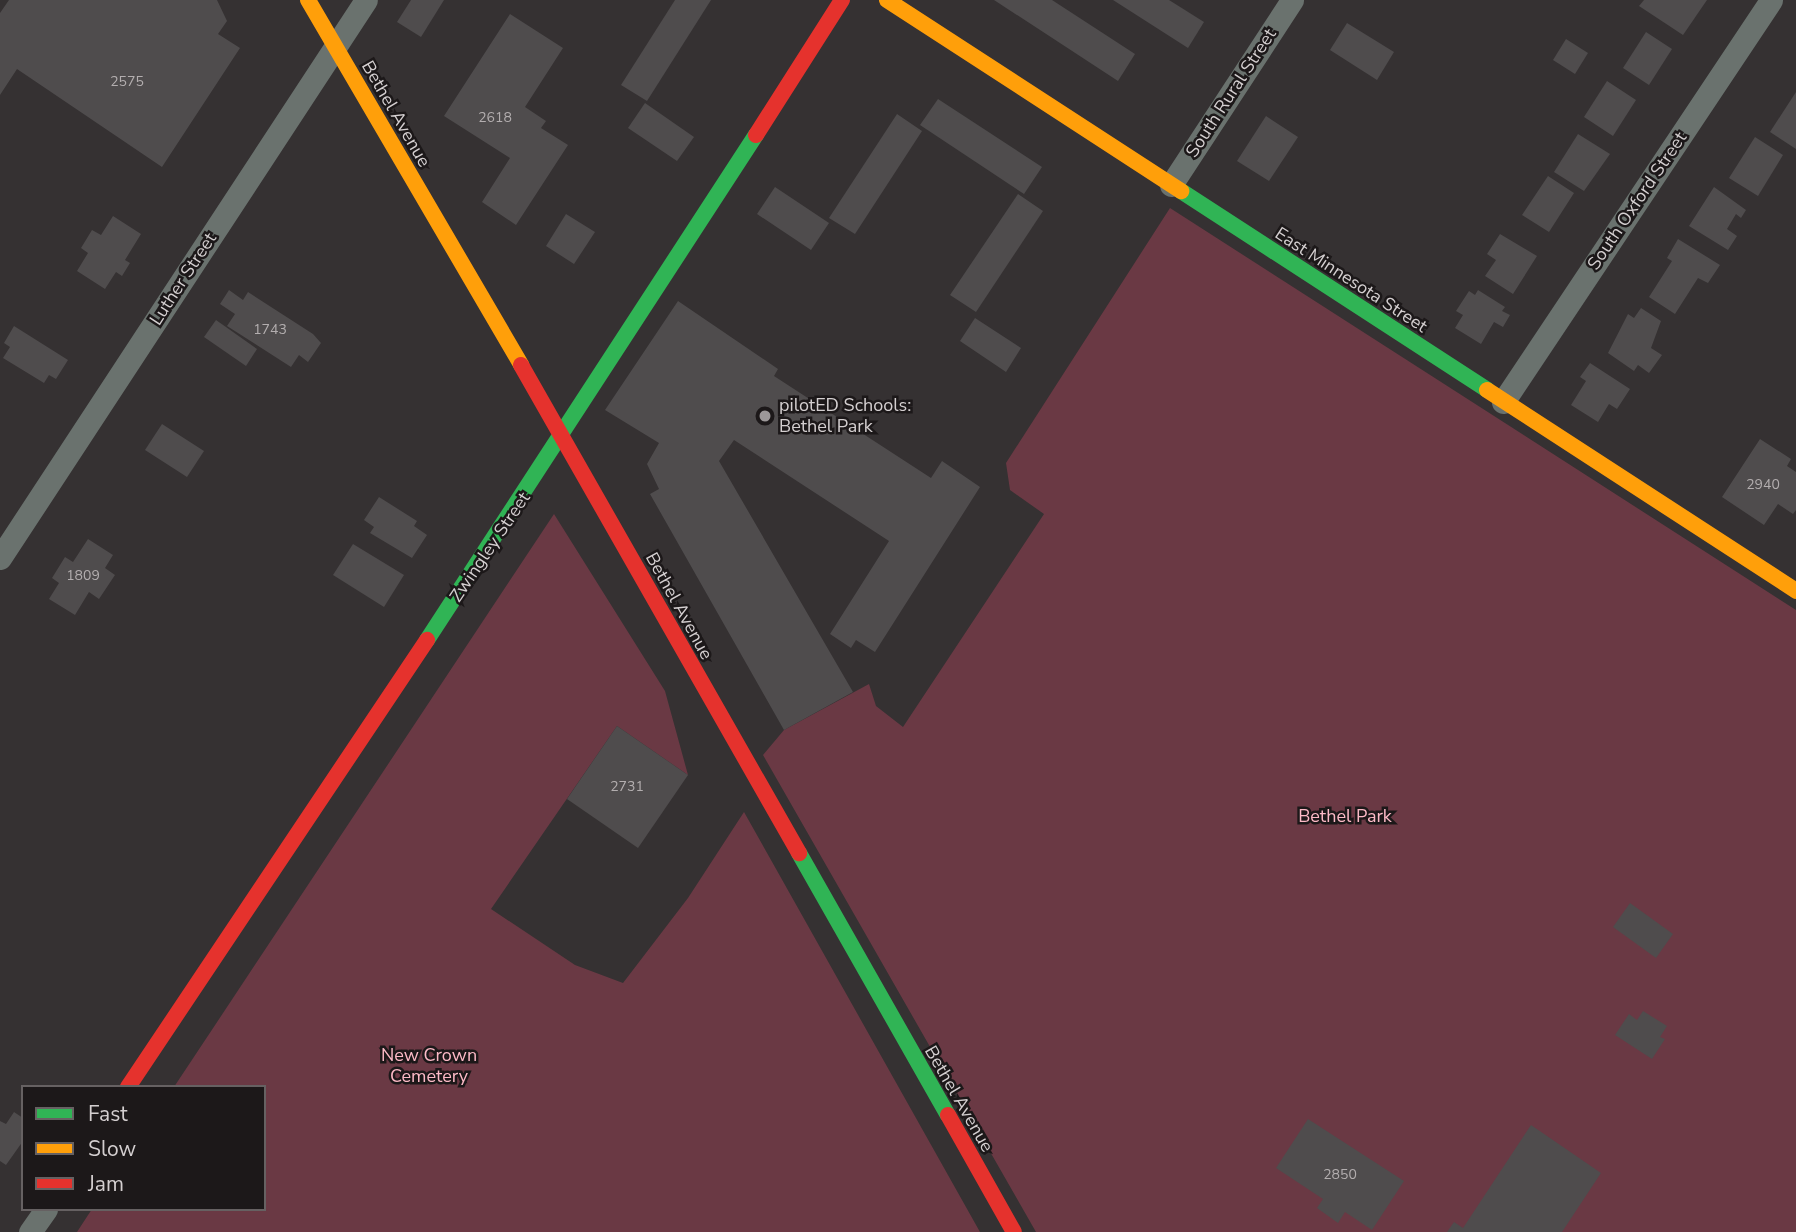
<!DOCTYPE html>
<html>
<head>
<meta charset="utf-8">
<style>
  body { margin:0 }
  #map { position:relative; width:1796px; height:1232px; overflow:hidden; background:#353132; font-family:"Nunito Sans",sans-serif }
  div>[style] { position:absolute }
  .green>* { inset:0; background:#6a3944 }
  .building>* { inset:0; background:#4f4c4d }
  .street>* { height:23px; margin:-11.5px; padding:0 11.5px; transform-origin:11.5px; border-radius:11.5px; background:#6a726e }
  .fast>* { height:16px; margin:-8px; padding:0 8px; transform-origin:8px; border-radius:8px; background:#30b455 }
  .slow>* { height:16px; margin:-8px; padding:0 8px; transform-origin:8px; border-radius:8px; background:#ff9f0a }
  .jam>* { height:16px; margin:-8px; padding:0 8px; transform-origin:8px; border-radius:8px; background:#e5322d }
  .dots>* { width:19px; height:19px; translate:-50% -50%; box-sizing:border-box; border:4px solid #1c1819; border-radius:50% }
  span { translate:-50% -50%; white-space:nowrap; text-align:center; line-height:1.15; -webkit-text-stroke:5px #1c1819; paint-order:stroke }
  .number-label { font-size:14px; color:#b3aeaf }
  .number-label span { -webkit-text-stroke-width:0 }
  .street-label { font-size:18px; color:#d4cfd0 }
  .poi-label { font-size:18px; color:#d4cfd0 }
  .left { translate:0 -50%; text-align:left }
  .park-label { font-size:18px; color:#fdbac7 }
  .legend { position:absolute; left:21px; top:1085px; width:245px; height:126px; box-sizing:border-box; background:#1c1819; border:2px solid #666162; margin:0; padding:9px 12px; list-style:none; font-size:21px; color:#d4cfd0 }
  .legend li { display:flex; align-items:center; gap:14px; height:35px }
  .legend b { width:35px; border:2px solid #666162 }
</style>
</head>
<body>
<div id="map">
  <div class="green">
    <i style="clip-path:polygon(1170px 208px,1796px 610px,1796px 1232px,1036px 1232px,763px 755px,784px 730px,869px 684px,876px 706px,903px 727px,1044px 514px,1010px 490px,1006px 463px)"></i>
    <i style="clip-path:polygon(554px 514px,665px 691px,688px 775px,617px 726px,491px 909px,575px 965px,623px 983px,688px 898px,744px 812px,980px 1232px,77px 1232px,92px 1209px,264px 1209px,264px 1087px,174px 1087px)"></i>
  </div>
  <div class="building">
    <i style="clip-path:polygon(9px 0,217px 0,227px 21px,218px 34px,240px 48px,162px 167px,17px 69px,0 95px,0 13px)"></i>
    <i style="clip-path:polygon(411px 0,444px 0,421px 37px,397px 22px)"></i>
    <i style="clip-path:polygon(675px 0,711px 0,647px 101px,621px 85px)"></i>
    <i style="clip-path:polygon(994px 0,1052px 0,1135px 54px,1118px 81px)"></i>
    <i style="clip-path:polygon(1113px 0,1169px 0,1204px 22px,1188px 48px)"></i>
    <i style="clip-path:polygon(1644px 0,1707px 0,1683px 35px,1639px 6px)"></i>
    <i style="clip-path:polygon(510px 14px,563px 48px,525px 107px,546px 121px,541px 128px,568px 145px,516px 225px,482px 202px,510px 158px,444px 116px)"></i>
    <i style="clip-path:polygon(1347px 23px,1394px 52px,1377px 80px,1330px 50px)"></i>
    <i style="clip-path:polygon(1646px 32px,1672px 49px,1649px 85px,1623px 68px)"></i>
    <i style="clip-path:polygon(1566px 39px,1588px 53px,1575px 74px,1553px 60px)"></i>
    <i style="clip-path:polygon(1607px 81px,1636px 100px,1613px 136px,1584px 117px)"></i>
    <i style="clip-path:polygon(1796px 92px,1796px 149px,1770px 132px)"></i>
    <i style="clip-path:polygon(938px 99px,1042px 167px,1024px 194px,920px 125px)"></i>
    <i style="clip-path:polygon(645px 103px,694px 137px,677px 161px,628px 128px)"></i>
    <i style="clip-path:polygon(897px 114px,922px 131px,855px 234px,829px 218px)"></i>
    <i style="clip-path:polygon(1266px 116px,1298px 137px,1269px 181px,1237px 161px)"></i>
    <i style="clip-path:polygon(1578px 134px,1610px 154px,1584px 191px,1554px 172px)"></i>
    <i style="clip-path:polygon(1755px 137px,1783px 155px,1758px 196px,1729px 178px)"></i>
    <i style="clip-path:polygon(1548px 176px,1574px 193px,1549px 232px,1522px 215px)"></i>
    <i style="clip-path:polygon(775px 187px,829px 223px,811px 250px,757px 214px)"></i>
    <i style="clip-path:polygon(1714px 187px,1746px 210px,1741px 218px,1736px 214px,1727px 229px,1737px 236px,1728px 250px,1689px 226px)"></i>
    <i style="clip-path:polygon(1018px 194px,1043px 211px,976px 312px,950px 295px)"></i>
    <i style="clip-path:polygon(566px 214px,595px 232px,574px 264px,546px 246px)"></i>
    <i style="clip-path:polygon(113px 216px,141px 234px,125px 260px,130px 263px,122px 276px,116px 272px,105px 289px,77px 271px,88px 253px,81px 248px,92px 230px,101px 235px)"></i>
    <i style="clip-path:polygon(1500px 234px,1537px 256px,1513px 294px,1485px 276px,1496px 260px,1487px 254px)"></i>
    <i style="clip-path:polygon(1678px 239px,1720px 265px,1708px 283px,1698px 278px,1675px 314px,1649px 297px,1672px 261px,1667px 258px)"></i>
    <i style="clip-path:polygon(229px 290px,243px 300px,248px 292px,313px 334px,321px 343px,308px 362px,299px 355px,291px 367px,227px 326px,235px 314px,220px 304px)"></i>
    <i style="clip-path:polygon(1478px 290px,1505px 307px,1502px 311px,1510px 315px,1503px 327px,1494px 322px,1481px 344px,1455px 328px,1463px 315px,1456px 311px,1469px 291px,1475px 295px)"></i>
    <i style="clip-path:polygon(678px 301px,778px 369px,774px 376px,931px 478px,942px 461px,980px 487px,875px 652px,856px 640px,851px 648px,830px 634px,889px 541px,734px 440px,719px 461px,853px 692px,784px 730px,650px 494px,659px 489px,647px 464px,659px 443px,605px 410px)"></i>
    <i style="clip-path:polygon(1641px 308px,1661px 321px,1651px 348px,1662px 355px,1649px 373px,1638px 365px,1634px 371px,1608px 353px,1628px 314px,1634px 318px)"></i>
    <i style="clip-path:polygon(975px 318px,1021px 348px,1006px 372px,960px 341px)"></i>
    <i style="clip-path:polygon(216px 320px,257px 349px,246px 366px,204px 337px)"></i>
    <i style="clip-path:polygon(14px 326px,68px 360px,56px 379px,49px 375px,44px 383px,3px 358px,10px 347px,4px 343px)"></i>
    <i style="clip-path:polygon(1590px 363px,1630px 389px,1617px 409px,1609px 404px,1598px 422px,1571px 405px,1586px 381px,1580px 377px)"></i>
    <i style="clip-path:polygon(162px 424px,204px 451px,187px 477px,145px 450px)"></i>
    <i style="clip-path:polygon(1760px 439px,1791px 459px,1787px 466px,1796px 472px,1796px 510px,1793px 514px,1778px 504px,1764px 525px,1722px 497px)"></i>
    <i style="clip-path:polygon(379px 497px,417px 521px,414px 526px,427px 535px,412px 558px,370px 533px,374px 527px,364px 520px)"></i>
    <i style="clip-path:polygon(88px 539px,113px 555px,105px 568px,115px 575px,99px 599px,89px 592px,75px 615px,49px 599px,59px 583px,52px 578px,65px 557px,73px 562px)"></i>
    <i style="clip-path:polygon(353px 544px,404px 575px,384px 607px,333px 575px)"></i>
    <i style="clip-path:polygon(617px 726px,688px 775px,638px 848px,567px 799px)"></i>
    <i style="clip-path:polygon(1630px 903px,1673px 934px,1656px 958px,1613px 927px)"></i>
    <i style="clip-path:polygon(1643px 1011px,1667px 1026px,1660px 1037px,1665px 1039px,1652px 1059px,1615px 1035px,1629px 1014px,1637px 1020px)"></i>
    <i style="clip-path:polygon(14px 1112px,23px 1118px,23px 1141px,6px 1165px,0 1161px,0 1121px,6px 1124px)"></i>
    <i style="clip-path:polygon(1308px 1119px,1404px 1181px,1372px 1230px,1345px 1212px,1338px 1223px,1317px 1208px,1323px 1199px,1276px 1168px)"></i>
    <i style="clip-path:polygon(1531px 1125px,1601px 1173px,1562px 1232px,1447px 1232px,1454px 1222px,1463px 1228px)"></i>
  </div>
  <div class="street">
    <i style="left:1171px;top:185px;width:221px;rotate:-56.8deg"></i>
    <i style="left:1503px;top:402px;width:483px;rotate:-56.3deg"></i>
    <i style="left:0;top:558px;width:667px;rotate:-56.74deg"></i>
    <i style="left:30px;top:1232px;width:28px;rotate:-55deg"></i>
  </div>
  <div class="fast">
    <i style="left:1181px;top:191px;width:365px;rotate:33deg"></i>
    <i style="left:427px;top:640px;width:603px;rotate:-56.92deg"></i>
    <i style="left:799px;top:853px;width:301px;rotate:60.4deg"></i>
  </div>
  <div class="slow">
    <i style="left:308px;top:0;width:423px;rotate:59.7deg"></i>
    <i style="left:887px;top:0;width:351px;rotate:33deg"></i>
    <i style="left:1487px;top:390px;width:369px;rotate:33deg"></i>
  </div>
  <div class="jam">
    <i style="left:756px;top:135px;width:160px;rotate:-57.5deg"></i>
    <i style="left:521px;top:365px;width:562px;rotate:60.33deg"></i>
    <i style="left:128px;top:1087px;width:538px;rotate:-56.22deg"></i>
    <i style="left:948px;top:1115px;width:134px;rotate:60.6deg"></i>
  </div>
  <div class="dots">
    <i style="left:765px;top:416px;background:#9c9899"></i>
  </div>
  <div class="number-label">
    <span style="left:127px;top:82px">2575</span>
    <span style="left:495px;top:118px">2618</span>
    <span style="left:270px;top:330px">1743</span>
    <span style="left:1763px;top:485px">2940</span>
    <span style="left:83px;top:576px">1809</span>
    <span style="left:627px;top:787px">2731</span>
    <span style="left:1340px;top:1175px">2850</span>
  </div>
  <div class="street-label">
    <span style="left:1231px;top:93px;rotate:-57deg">South Rural Street</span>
    <span style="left:396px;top:114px;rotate:60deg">Bethel Avenue</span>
    <span style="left:1637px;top:201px;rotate:-56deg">South Oxford Street</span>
    <span style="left:183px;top:279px;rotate:-57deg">Luther Street</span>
    <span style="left:1351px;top:280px;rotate:33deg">East Minnesota Street</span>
    <span style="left:490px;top:547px;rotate:-56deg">Zwingley Street</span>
    <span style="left:679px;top:606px;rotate:61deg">Bethel Avenue</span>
    <span style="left:959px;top:1099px;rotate:60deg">Bethel Avenue</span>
  </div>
  <div class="poi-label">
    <span class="left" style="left:779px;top:416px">pilotED Schools:<br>Bethel Park</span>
  </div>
  <div class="park-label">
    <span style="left:1345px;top:816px">Bethel Park</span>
    <span style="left:429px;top:1066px">New Crown<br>Cemetery</span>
  </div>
  <ul class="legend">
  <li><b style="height:9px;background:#30b455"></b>Fast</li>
  <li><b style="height:9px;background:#ff9f0a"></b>Slow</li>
  <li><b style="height:9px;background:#e5322d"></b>Jam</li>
  </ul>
</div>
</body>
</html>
